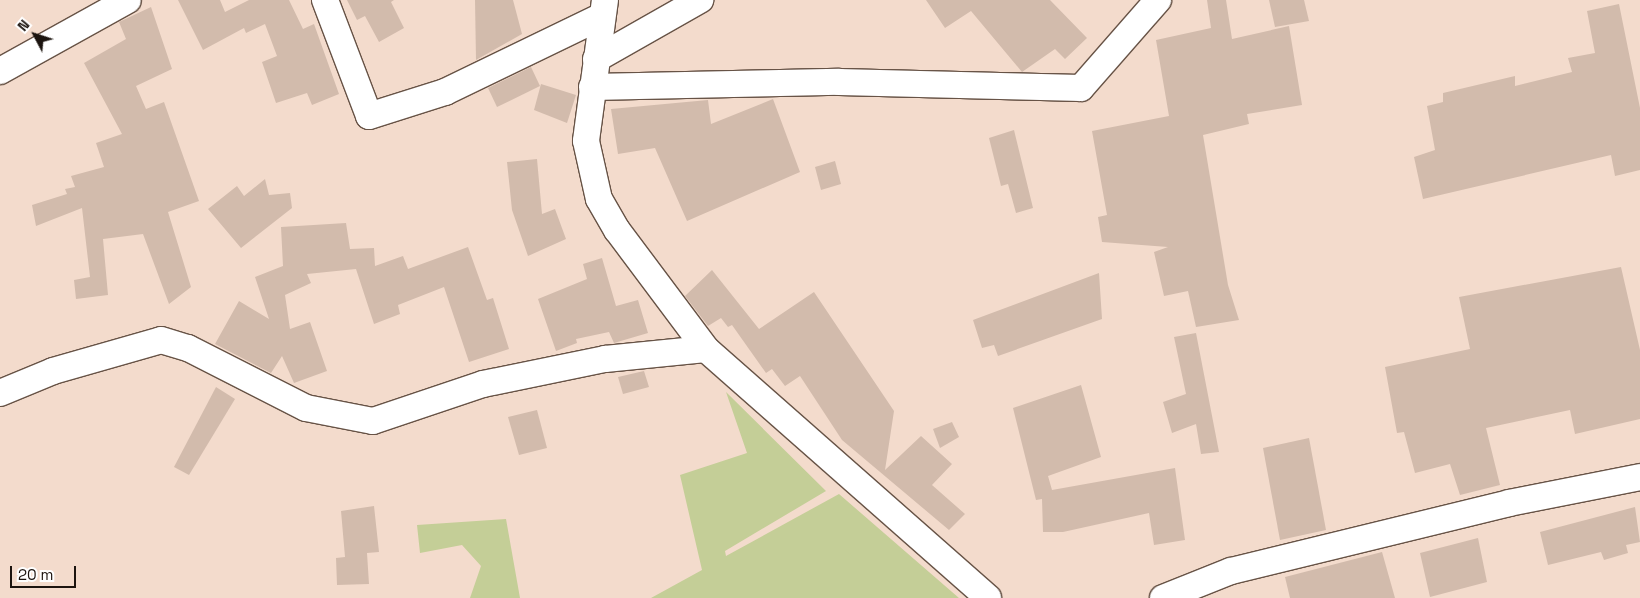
<!DOCTYPE html>
<html>
<head>
<meta charset="utf-8">
<style>
  body { margin:0 }
  #map { position:relative; width:1640px; height:598px; overflow:hidden; background:#f3dbcc; font-family:"Space Grotesk",sans-serif }
  div>[style] { position:absolute }
  .green>* { inset:0; background:#c4ce97 }
  .building>* { inset:0; background:#d2bbac }
  .roads { filter:drop-shadow(1px 0 #675346) drop-shadow(-1px 0 #675346) drop-shadow(0 1px #675346) drop-shadow(0 -1px #675346) }
  .minor>* { height:26px; margin:-13px; padding:0 13px; transform-origin:13px; border-radius:13px; background:#fff }
  span { translate:-50% -50%; white-space:nowrap; text-align:center; line-height:1.15; -webkit-text-stroke:4px #fff; paint-order:stroke }
  .north { position:absolute; left:10px; top:10px; width:50px; height:50px; -webkit-text-stroke:4px #fff; paint-order:stroke; rotate:310deg; font-size:14px; font-weight:700; line-height:20px; text-align:center; color:#1c140f }
  .north::after { content:''; display:block; margin:auto; width:18px; height:22px; background:#1c140f; clip-path:polygon(50% 0,100% 100%,50% 72%,0 100%) }
  .scale { position:absolute; left:10px; top:566px; width:66px; height:22px; box-sizing:border-box; border:2px solid #1c140f; border-top:0; padding-left:6px; font-size:15px; line-height:18px; white-space:nowrap; color:#1c140f; -webkit-text-stroke:4px #fff; paint-order:stroke }
</style>
</head>
<body>
<div id="map">
  <div class="green">
    <i style="clip-path:polygon(726px 392px,826px 491px,725px 551px,726px 556px,839px 494px,959px 598px,651px 598px,702px 570px,680px 475px,747px 453px)"></i>
    <i style="clip-path:polygon(506px 519px,520px 598px,470px 598px,481px 566px,462px 545px,420px 553px,417px 525px)"></i>
  </div>
  <div class="building">
    <i style="clip-path:polygon(178px 0,220px 0,225px 12px,249px 0,289px 0,303px 29px,314px 24px,339px 94px,312px 105px,307px 93px,276px 103px,262px 62px,277px 56px,265px 24px,246px 33px,244px 28px,203px 50px)"></i>
    <i style="clip-path:polygon(347px 0,394px 0,391px 2px,404px 28px,379px 42px,365px 16px,357px 20px)"></i>
    <i style="clip-path:polygon(475px 0,513px 0,522px 34px,476px 60px)"></i>
    <i style="clip-path:polygon(926px 0,1050px 0,1087px 38px,1065px 59px,1055px 49px,1022px 72px,971px 11px,945px 28px)"></i>
    <i style="clip-path:polygon(1207px 0,1226px 0,1232px 39px,1289px 26px,1302px 105px,1247px 114px,1249px 124px,1203px 135px,1228px 285px,1239px 320px,1196px 327px,1188px 291px,1164px 296px,1154px 252px,1168px 247px,1102px 242px,1098px 217px,1107px 215px,1092px 131px,1169px 116px,1156px 40px,1211px 28px)"></i>
    <i style="clip-path:polygon(1269px 0,1304px 0,1309px 21px,1275px 27px)"></i>
    <i style="clip-path:polygon(1619px 4px,1640px 108px,1640px 170px,1615px 176px,1611px 155px,1423px 199px,1414px 157px,1435px 150px,1427px 106px,1443px 102px,1443px 93px,1515px 76px,1515px 86px,1572px 72px,1568px 58px,1595px 53px,1587px 11px)"></i>
    <i style="clip-path:polygon(151px 7px,172px 69px,136px 86px,146px 109px,164px 102px,199px 201px,168px 212px,191px 287px,169px 304px,143px 234px,103px 239px,108px 295px,76px 299px,74px 280px,90px 277px,82px 208px,36px 226px,32px 205px,67px 194px,65px 189px,75px 187px,71px 176px,104px 167px,96px 143px,122px 134px,84px 63px,126px 39px,119px 22px)"></i>
    <i style="clip-path:polygon(531px 67px,540px 86px,497px 107px,488px 88px)"></i>
    <i style="clip-path:polygon(541px 84px,576px 95px,567px 123px,534px 110px)"></i>
    <i style="clip-path:polygon(773px 99px,800px 172px,687px 221px,655px 148px,618px 154px,611px 109px,708px 100px,711px 124px)"></i>
    <i style="clip-path:polygon(1014px 130px,1033px 208px,1016px 213px,1008px 184px,1001px 186px,989px 138px)"></i>
    <i style="clip-path:polygon(537px 159px,542px 214px,555px 209px,566px 239px,528px 256px,512px 210px,507px 162px)"></i>
    <i style="clip-path:polygon(835px 161px,841px 184px,821px 190px,815px 167px)"></i>
    <i style="clip-path:polygon(265px 179px,269px 195px,290px 193px,292px 208px,241px 248px,208px 209px,237px 186px,244px 196px)"></i>
    <i style="clip-path:polygon(346px 223px,350px 249px,374px 248px,375px 266px,403px 256px,408px 269px,468px 247px,487px 300px,493px 298px,509px 349px,469px 362px,444px 287px,398px 305px,400px 314px,374px 324px,356px 269px,307px 274px,311px 283px,285px 295px,290px 329px,310px 322px,327px 371px,294px 383px,282px 356px,271px 373px,215px 344px,239px 301px,269px 319px,255px 277px,283px 266px,281px 227px)"></i>
    <i style="clip-path:polygon(602px 258px,616px 306px,638px 300px,648px 333px,614px 343px,609px 332px,576px 339px,577px 343px,556px 351px,538px 299px,587px 279px,583px 264px)"></i>
    <i style="clip-path:polygon(1621px 267px,1640px 350px,1640px 419px,1575px 434px,1570px 410px,1486px 428px,1500px 485px,1460px 495px,1450px 464px,1415px 473px,1404px 432px,1397px 433px,1385px 367px,1470px 349px,1459px 297px)"></i>
    <i style="clip-path:polygon(712px 270px,759px 329px,814px 292px,894px 411px,885px 470px,921px 436px,952px 464px,932px 485px,965px 514px,949px 530px,842px 440px,800px 376px,785px 386px,772px 369px,766px 373px,732px 325px,728px 327px,721px 318px,708px 326px,685px 296px)"></i>
    <i style="clip-path:polygon(1099px 273px,1102px 319px,998px 356px,994px 345px,982px 348px,973px 320px)"></i>
    <i style="clip-path:polygon(1196px 333px,1219px 452px,1201px 454px,1196px 424px,1172px 433px,1163px 402px,1186px 394px,1174px 337px)"></i>
    <i style="clip-path:polygon(644px 371px,649px 387px,623px 394px,618px 377px)"></i>
    <i style="clip-path:polygon(1081px 385px,1101px 457px,1048px 476px,1052px 490px,1175px 468px,1185px 540px,1154px 545px,1149px 513px,1063px 532px,1043px 532px,1042px 499px,1036px 500px,1013px 408px)"></i>
    <i style="clip-path:polygon(216px 387px,235px 399px,189px 475px,174px 467px)"></i>
    <i style="clip-path:polygon(537px 410px,547px 448px,519px 455px,508px 417px)"></i>
    <i style="clip-path:polygon(952px 422px,959px 437px,940px 448px,933px 429px)"></i>
    <i style="clip-path:polygon(1309px 438px,1326px 530px,1280px 540px,1263px 448px)"></i>
    <i style="clip-path:polygon(374px 506px,379px 552px,367px 553px,369px 584px,337px 585px,336px 558px,345px 557px,341px 511px)"></i>
    <i style="clip-path:polygon(1635px 507px,1640px 542px,1626px 545px,1628px 553px,1604px 560px,1601px 552px,1548px 565px,1540px 532px)"></i>
    <i style="clip-path:polygon(1478px 538px,1487px 582px,1430px 597px,1420px 553px)"></i>
    <i style="clip-path:polygon(1382px 552px,1395px 598px,1290px 598px,1285px 577px)"></i>
  </div>
  <div class="roads">
    <div class="minor">
      <i style="left:325px;top:0;width:124px;rotate:69.2deg"></i>
      <i style="left:369px;top:116px;width:80px;rotate:-17.5deg"></i>
      <i style="left:445px;top:92px;width:174px;rotate:-25.8deg"></i>
      <i style="left:605px;top:0;width:142px;rotate:97.7deg"></i>
      <i style="left:586px;top:141px;width:59px;rotate:77.4deg"></i>
      <i style="left:599px;top:199px;width:36px;rotate:60deg"></i>
      <i style="left:617px;top:230px;width:149px;rotate:53.2deg"></i>
      <i style="left:706px;top:349px;width:376px;rotate:41.4deg"></i>
      <i style="left:596px;top:59px;width:120px;rotate:-29.6deg"></i>
      <i style="left:0;top:71px;width:146px;rotate:-29deg"></i>
      <i style="left:592px;top:87px;width:247px;rotate:-1.2deg"></i>
      <i style="left:839px;top:82px;width:242px;rotate:1.4deg"></i>
      <i style="left:1081px;top:88px;width:117px;rotate:-48.8deg"></i>
      <i style="left:0;top:393px;width:57px;rotate:-22.5deg"></i>
      <i style="left:53px;top:371px;width:112px;rotate:-16deg"></i>
      <i style="left:161px;top:340px;width:28px;rotate:17deg"></i>
      <i style="left:188px;top:348px;width:132px;rotate:27deg"></i>
      <i style="left:306px;top:408px;width:68px;rotate:11deg"></i>
      <i style="left:373px;top:421px;width:116px;rotate:-18.6deg"></i>
      <i style="left:483px;top:384px;width:125px;rotate:-11.6deg"></i>
      <i style="left:605px;top:359px;width:101px;rotate:-5.7deg"></i>
      <i style="left:1163px;top:598px;width:73px;rotate:-21.7deg"></i>
      <i style="left:1231px;top:571px;width:286px;rotate:-13.7deg"></i>
      <i style="left:1509px;top:503px;width:134px;rotate:-11.2deg"></i>
    </div>
  </div>
  <div class="north">N</div>
  <div class="scale">20 m</div>
</div>
</body>
</html>
